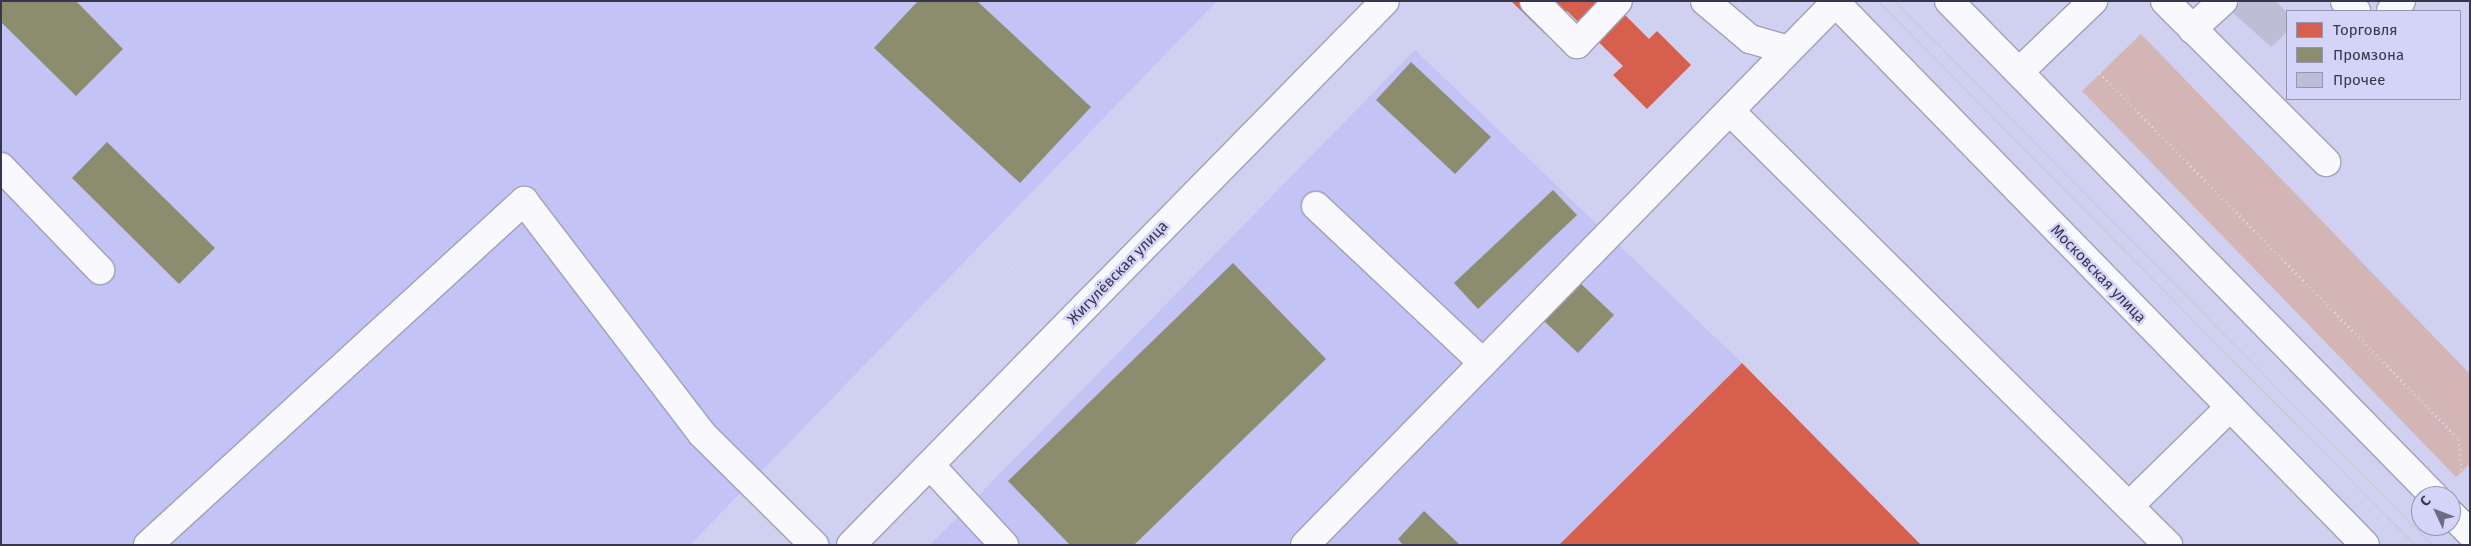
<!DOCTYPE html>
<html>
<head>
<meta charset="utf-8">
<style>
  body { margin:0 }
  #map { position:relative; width:2471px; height:546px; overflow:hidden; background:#d0d1f1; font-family:"Fira Sans",sans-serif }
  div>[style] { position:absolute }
  .built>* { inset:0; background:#c3c3f5 }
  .green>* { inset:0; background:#d4b5b6 }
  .shops>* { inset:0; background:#d6604d }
  .industry>* { inset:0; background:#8c8c6e }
  .building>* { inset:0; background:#bdbdd6 }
  .path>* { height:3px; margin-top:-1.5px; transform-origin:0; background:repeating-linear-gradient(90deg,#d8d8e2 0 1px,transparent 0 5px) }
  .roads { filter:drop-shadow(1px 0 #a0a1b9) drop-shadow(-1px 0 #a0a1b9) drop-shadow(0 1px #a0a1b9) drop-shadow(0 -1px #a0a1b9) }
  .minor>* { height:28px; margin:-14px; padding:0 14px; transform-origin:14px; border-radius:14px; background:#f8f8fd }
  .tram>* { height:1px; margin:-0.5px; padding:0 0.5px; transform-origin:0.5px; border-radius:0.5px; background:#c7c7cf }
  span { translate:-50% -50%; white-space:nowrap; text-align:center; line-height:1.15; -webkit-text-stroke:5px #d3d4f7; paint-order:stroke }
  .street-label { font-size:15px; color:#36364e }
  .frame { position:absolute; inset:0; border:2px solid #36364e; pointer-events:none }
  .legend { position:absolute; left:2286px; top:10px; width:175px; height:90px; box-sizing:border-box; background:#d3d4f7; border:1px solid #9495b3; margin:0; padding:6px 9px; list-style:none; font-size:15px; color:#36364e }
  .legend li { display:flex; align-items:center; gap:10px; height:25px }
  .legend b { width:25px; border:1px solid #9495b3 }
  .north { position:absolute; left:2411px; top:486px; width:50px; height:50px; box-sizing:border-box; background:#d3d4f7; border:1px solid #9495b3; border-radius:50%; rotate:313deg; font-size:14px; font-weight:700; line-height:20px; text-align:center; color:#36364e }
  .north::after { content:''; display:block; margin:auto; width:18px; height:22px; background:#6c6c87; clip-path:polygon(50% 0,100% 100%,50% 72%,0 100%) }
</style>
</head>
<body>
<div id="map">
  <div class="built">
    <i style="clip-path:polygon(1px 1px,1217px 1px,690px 545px,1px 545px)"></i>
    <i style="clip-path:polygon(1415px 50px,1742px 363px,1921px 545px,930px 545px)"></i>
  </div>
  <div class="green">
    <i style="clip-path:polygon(2141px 34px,2470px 374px,2470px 464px,2456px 477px,2082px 91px)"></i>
  </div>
  <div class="shops">
    <i style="clip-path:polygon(1511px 1px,1611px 1px,1649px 39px,1657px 31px,1691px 65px,1647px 109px,1613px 75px,1623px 66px,1567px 11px,1545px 34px)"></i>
    <i style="clip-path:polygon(1742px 363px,1921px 545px,1559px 545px)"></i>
  </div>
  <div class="industry">
    <i style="clip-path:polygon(1px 1px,76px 1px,123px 49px,76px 96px,1px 22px)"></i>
    <i style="clip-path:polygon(918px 1px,977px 1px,1091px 107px,1020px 183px,874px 48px)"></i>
    <i style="clip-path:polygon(1411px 62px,1491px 137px,1455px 174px,1376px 100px)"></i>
    <i style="clip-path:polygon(107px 142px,215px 248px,179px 284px,72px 178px)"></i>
    <i style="clip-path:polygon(1553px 190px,1577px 215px,1478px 309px,1454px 283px)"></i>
    <i style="clip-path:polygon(1233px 263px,1326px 359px,1134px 545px,1070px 545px,1008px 481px)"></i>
    <i style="clip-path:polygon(1579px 282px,1614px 315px,1578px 353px,1543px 320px)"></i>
    <i style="clip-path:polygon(1424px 511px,1460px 545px,1403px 545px,1398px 539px)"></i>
  </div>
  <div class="building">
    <i style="clip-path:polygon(2241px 1px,2276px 1px,2287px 13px,2287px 32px,2271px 47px,2231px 11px)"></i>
  </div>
  <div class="path">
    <i style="left:2082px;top:55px;width:538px;rotate:45.53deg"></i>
    <i style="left:2459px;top:439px;width:40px;rotate:85.7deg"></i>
    <i style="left:1933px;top:56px;width:19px;rotate:-47deg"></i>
    <i style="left:798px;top:485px;width:679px;rotate:-45.48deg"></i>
    <i style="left:740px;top:545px;width:20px;rotate:-45deg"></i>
  </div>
  <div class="roads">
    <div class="minor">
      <i style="left:1534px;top:1px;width:61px;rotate:45deg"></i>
      <i style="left:1577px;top:44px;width:59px;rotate:-46.4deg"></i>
      <i style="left:1705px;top:1px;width:59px;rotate:40.2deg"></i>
      <i style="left:1750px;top:39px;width:40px;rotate:16deg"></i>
      <i style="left:1834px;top:1px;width:760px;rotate:45.69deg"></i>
      <i style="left:1949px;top:1px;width:693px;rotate:45.58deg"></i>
      <i style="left:2165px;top:1px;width:228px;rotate:45deg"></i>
      <i style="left:2345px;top:1px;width:15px;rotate:42deg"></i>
      <i style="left:2391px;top:11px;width:14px;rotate:-45deg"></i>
      <i style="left:2192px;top:29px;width:42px;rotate:-42.1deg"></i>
      <i style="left:2019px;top:72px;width:103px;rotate:-43.8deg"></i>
      <i style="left:1730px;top:111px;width:617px;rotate:44.74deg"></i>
      <i style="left:1px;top:167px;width:143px;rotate:46.1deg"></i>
      <i style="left:1316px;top:206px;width:229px;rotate:43.2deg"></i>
      <i style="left:930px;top:465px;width:109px;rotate:47.2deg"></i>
      <i style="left:2129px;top:506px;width:140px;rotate:-44.4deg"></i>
      <i style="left:2451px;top:514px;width:27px;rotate:45deg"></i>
      <i style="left:148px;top:545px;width:510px;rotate:-42.46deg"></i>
      <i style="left:524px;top:201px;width:293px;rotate:52.6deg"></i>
      <i style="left:702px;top:434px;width:158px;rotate:44.7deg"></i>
      <i style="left:851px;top:545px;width:762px;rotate:-45.53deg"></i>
      <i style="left:1305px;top:545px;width:758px;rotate:-45.64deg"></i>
    </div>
  </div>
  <div class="tram">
    <i style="left:1878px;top:1px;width:764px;rotate:45.37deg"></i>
    <i style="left:1895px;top:1px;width:764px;rotate:45.37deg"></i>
  </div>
  <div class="street-label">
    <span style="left:1118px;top:273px;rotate:-46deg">Жигулёвская улица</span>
    <span style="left:2098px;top:274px;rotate:46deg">Московская улица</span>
  </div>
  <div class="frame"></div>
  <ul class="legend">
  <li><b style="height:14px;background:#d6604d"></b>Торговля</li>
  <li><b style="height:14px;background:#8c8c6e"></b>Промзона</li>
  <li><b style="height:14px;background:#bdbdd6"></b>Прочее</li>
  </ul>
  <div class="north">С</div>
</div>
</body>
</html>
